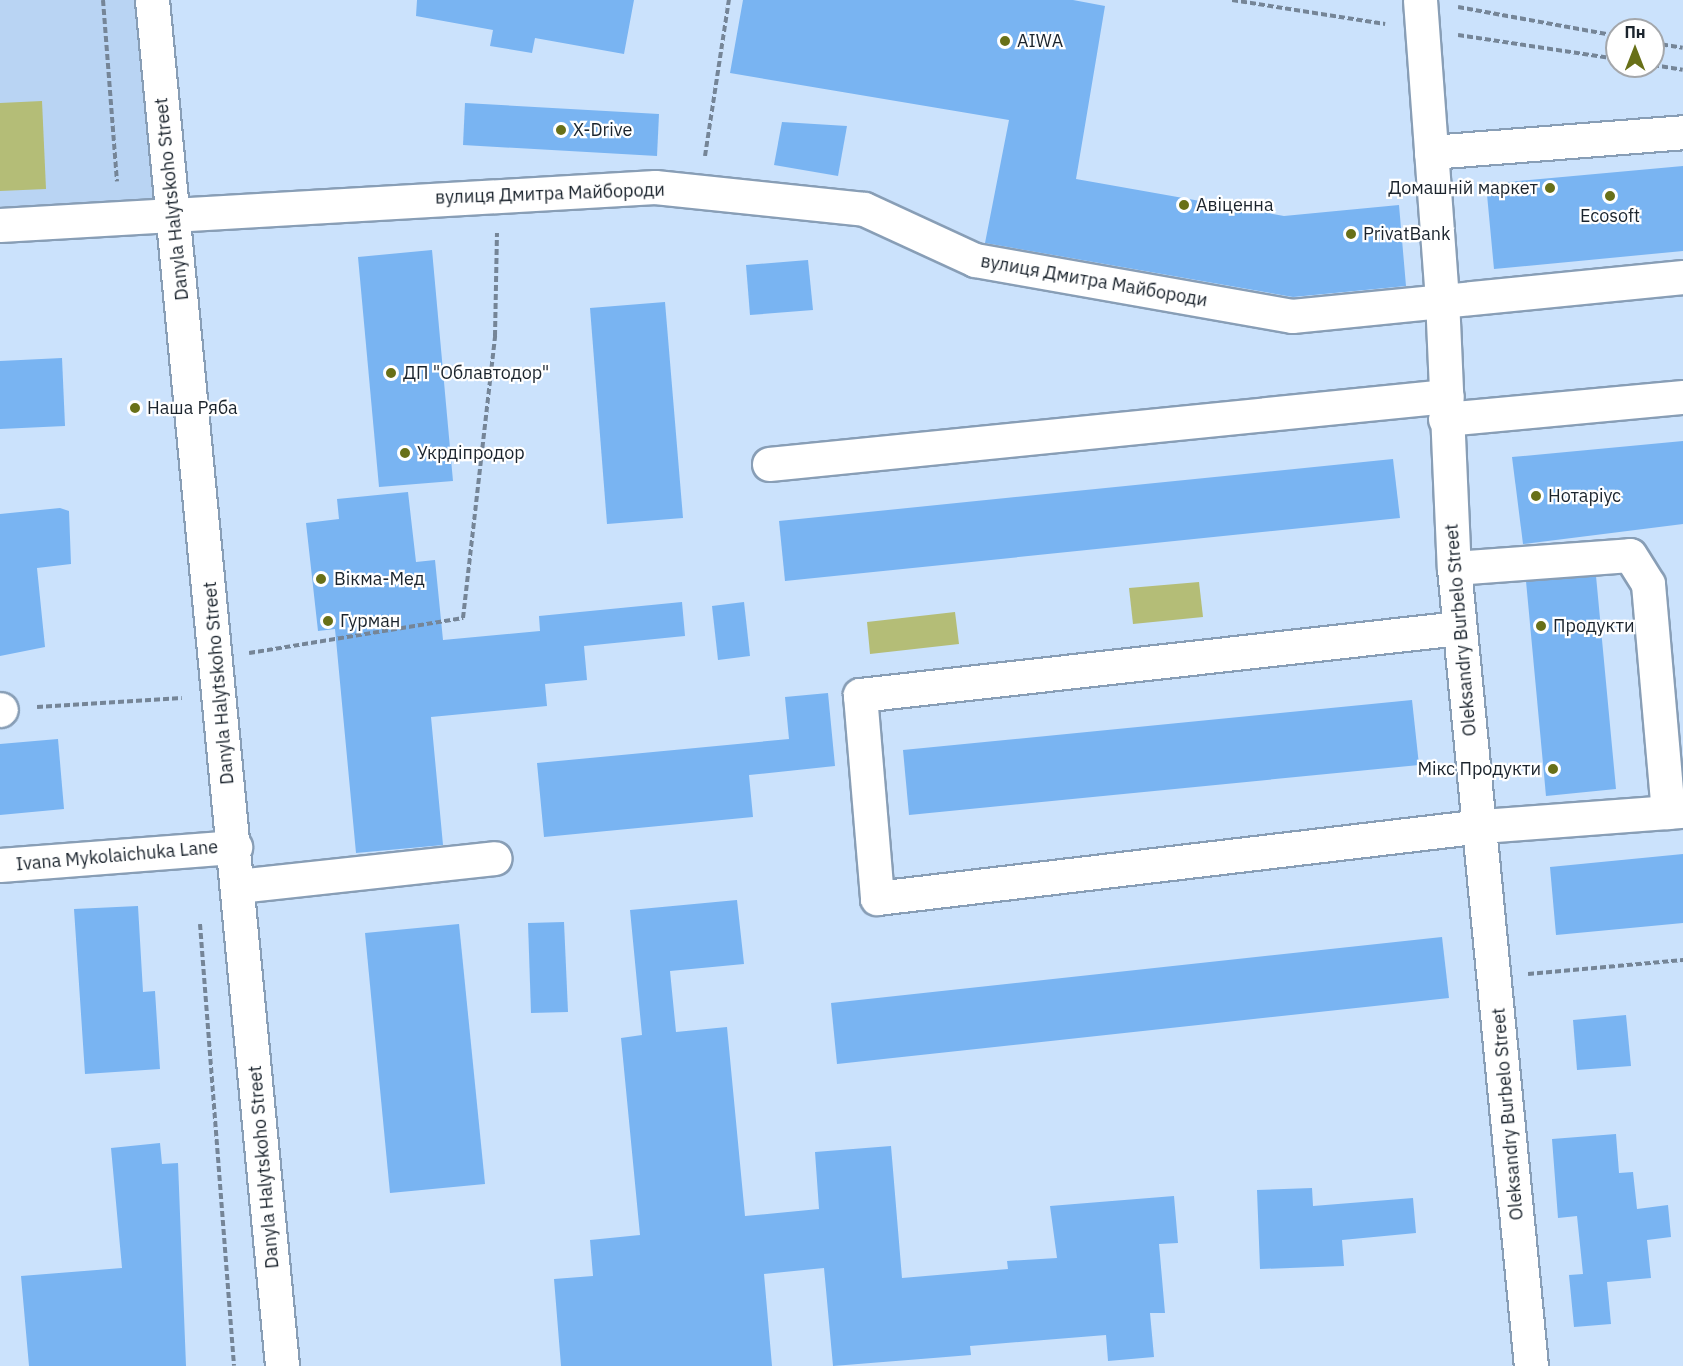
<!DOCTYPE html>
<html>
<head>
<meta charset="utf-8">
<style>
  body { margin:0 }
  #map { position:relative; width:1683px; height:1366px; overflow:hidden; background:#cbe2fc; font-family:"IBM Plex Sans",sans-serif }
  div>[style] { position:absolute }
  .built>* { inset:0; background:#b9d4f3 }
  .green>* { inset:0; background:#b4bd77 }
  .building>* { inset:0; background:#79b4f2 }
  .path>* { height:4px; margin-top:-2px; transform-origin:0; background:repeating-linear-gradient(90deg,#758597 0 6px,transparent 0 9px) }
  .roads { filter:drop-shadow(2px 0 #889eb6) drop-shadow(-2px 0 #889eb6) drop-shadow(0 2px #889eb6) drop-shadow(0 -2px #889eb6) }
  .minor>* { height:33px; margin:-16.5px; padding:0 16.5px; transform-origin:16.5px; border-radius:16.5px; background:#fff }
  .major>* { height:33px; margin:-16.5px; padding:0 16.5px; transform-origin:16.5px; border-radius:16.5px; background:#fff }
  .dots>* { width:16px; height:16px; translate:-50% -50%; box-sizing:border-box; border:3px solid #fff; border-radius:50% }
  span { translate:-50% -50%; white-space:nowrap; text-align:center; line-height:1.15; -webkit-text-stroke:4.5px #fff; paint-order:stroke }
  .poi-label { font-size:18px; color:#1b242d }
  .left { translate:0 -50%; text-align:left }
  .right { translate:-100% -50%; text-align:right }
  .street-label { font-size:18px; color:#1b242d }
  .north { position:absolute; left:1605px; top:18px; width:60px; height:60px; box-sizing:border-box; background:#fff; border:2px solid #a4a7ab; border-radius:50%; rotate:0deg; font-size:16px; font-weight:700; line-height:24px; text-align:center; color:#1b242d }
  .north::after { content:''; display:block; margin:auto; width:21px; height:27px; background:#687018; clip-path:polygon(50% 0,100% 100%,50% 72%,0 100%) }
</style>
</head>
<body>
<div id="map">
  <div class="built">
    <i style="clip-path:polygon(0 0,150px 0,173px 210px,0 224px)"></i>
  </div>
  <div class="green">
    <i style="clip-path:polygon(42px 101px,46px 189px,0 191px,0 103px)"></i>
    <i style="clip-path:polygon(1199px 582px,1203px 617px,1133px 624px,1129px 588px)"></i>
    <i style="clip-path:polygon(955px 612px,959px 644px,870px 654px,867px 622px)"></i>
  </div>
  <div class="building">
    <i style="clip-path:polygon(417px 0,634px 0,624px 54px,535px 38px,532px 53px,490px 46px,493px 30px,416px 16px)"></i>
    <i style="clip-path:polygon(743px 0,1073px 0,1105px 6px,1076px 179px,1284px 216px,1399px 205px,1406px 286px,1293px 297px,985px 243px,1009px 120px,730px 73px)"></i>
    <i style="clip-path:polygon(465px 103px,659px 114px,657px 156px,463px 145px)"></i>
    <i style="clip-path:polygon(782px 122px,847px 126px,838px 176px,774px 165px)"></i>
    <i style="clip-path:polygon(1683px 166px,1683px 251px,1494px 269px,1486px 184px)"></i>
    <i style="clip-path:polygon(432px 250px,453px 481px,379px 487px,358px 257px)"></i>
    <i style="clip-path:polygon(808px 260px,813px 310px,750px 315px,746px 265px)"></i>
    <i style="clip-path:polygon(665px 302px,683px 518px,607px 524px,590px 308px)"></i>
    <i style="clip-path:polygon(62px 358px,65px 426px,0 429px,0 361px)"></i>
    <i style="clip-path:polygon(1683px 441px,1683px 524px,1523px 544px,1512px 457px)"></i>
    <i style="clip-path:polygon(1393px 459px,1400px 518px,785px 581px,779px 521px)"></i>
    <i style="clip-path:polygon(408px 492px,416px 562px,435px 560px,443px 640px,540px 631px,539px 616px,682px 602px,685px 636px,584px 646px,587px 680px,545px 684px,547px 706px,431px 717px,443px 845px,356px 853px,335px 629px,318px 631px,306px 523px,339px 519px,337px 499px)"></i>
    <i style="clip-path:polygon(60px 508px,69px 511px,71px 564px,37px 568px,45px 647px,0 656px,0 514px)"></i>
    <i style="clip-path:polygon(1596px 576px,1616px 789px,1546px 796px,1526px 581px)"></i>
    <i style="clip-path:polygon(744px 602px,750px 656px,718px 660px,712px 606px)"></i>
    <i style="clip-path:polygon(828px 693px,835px 766px,749px 775px,753px 817px,544px 837px,537px 763px,789px 739px,785px 697px)"></i>
    <i style="clip-path:polygon(1412px 700px,1419px 765px,909px 815px,903px 750px)"></i>
    <i style="clip-path:polygon(58px 739px,64px 809px,0 815px,0 744px)"></i>
    <i style="clip-path:polygon(1683px 854px,1683px 923px,1556px 935px,1550px 867px)"></i>
    <i style="clip-path:polygon(737px 900px,744px 964px,670px 971px,676px 1032px,727px 1027px,745px 1216px,819px 1209px,815px 1152px,891px 1146px,902px 1278px,1008px 1269px,1007px 1261px,1057px 1258px,1050px 1206px,1174px 1196px,1178px 1243px,1159px 1244px,1165px 1313px,1150px 1313px,1154px 1357px,1108px 1361px,1106px 1335px,970px 1346px,971px 1355px,833px 1366px,824px 1268px,764px 1274px,772px 1366px,561px 1366px,554px 1279px,593px 1276px,590px 1240px,640px 1235px,621px 1038px,642px 1035px,630px 910px)"></i>
    <i style="clip-path:polygon(138px 906px,143px 992px,155px 991px,160px 1069px,85px 1074px,74px 909px)"></i>
    <i style="clip-path:polygon(564px 922px,568px 1012px,531px 1013px,528px 923px)"></i>
    <i style="clip-path:polygon(459px 924px,485px 1184px,390px 1193px,365px 933px)"></i>
    <i style="clip-path:polygon(1442px 937px,1449px 998px,837px 1064px,831px 1003px)"></i>
    <i style="clip-path:polygon(1626px 1015px,1631px 1066px,1577px 1070px,1573px 1020px)"></i>
    <i style="clip-path:polygon(1616px 1134px,1619px 1173px,1633px 1172px,1637px 1209px,1668px 1205px,1671px 1237px,1647px 1240px,1651px 1278px,1607px 1282px,1611px 1324px,1574px 1327px,1569px 1275px,1583px 1274px,1577px 1216px,1558px 1218px,1552px 1139px)"></i>
    <i style="clip-path:polygon(160px 1143px,162px 1164px,178px 1163px,186px 1366px,29px 1366px,21px 1276px,122px 1268px,111px 1148px)"></i>
    <i style="clip-path:polygon(1312px 1188px,1313px 1206px,1413px 1198px,1416px 1233px,1342px 1240px,1344px 1266px,1260px 1269px,1257px 1190px)"></i>
  </div>
  <div class="path">
    <i style="left:103px;top:0;width:182px;rotate:85.6deg"></i>
    <i style="left:1232px;top:0;width:155px;rotate:8.9deg"></i>
    <i style="left:1458px;top:7px;width:162px;rotate:10.3deg"></i>
    <i style="left:1458px;top:35px;width:161px;rotate:8.6deg"></i>
    <i style="left:1653px;top:43px;width:30px;rotate:9deg"></i>
    <i style="left:1653px;top:65px;width:30px;rotate:9deg"></i>
    <i style="left:705px;top:156px;width:158px;rotate:-81.3deg"></i>
    <i style="left:249px;top:653px;width:217px;rotate:-9.3deg"></i>
    <i style="left:463px;top:618px;width:284px;rotate:-83.5deg"></i>
    <i style="left:495px;top:336px;width:103px;rotate:-88.9deg"></i>
    <i style="left:37px;top:707px;width:145px;rotate:-3.6deg"></i>
    <i style="left:200px;top:924px;width:443px;rotate:85.6deg"></i>
    <i style="left:1528px;top:974px;width:156px;rotate:-5.2deg"></i>
  </div>
  <div class="roads">
    <div class="minor">
      <i style="left:1420px;top:0;width:299px;rotate:85.8deg"></i>
      <i style="left:1442px;top:298px;width:270px;rotate:87.5deg"></i>
      <i style="left:1454px;top:568px;width:802px;rotate:84.49deg"></i>
      <i style="left:1431px;top:152px;width:253px;rotate:-4.5deg"></i>
      <i style="left:0;top:225px;width:656px;rotate:-3.32deg"></i>
      <i style="left:655px;top:187px;width:210px;rotate:6deg"></i>
      <i style="left:864px;top:209px;width:122px;rotate:24.7deg"></i>
      <i style="left:975px;top:260px;width:322px;rotate:10deg"></i>
      <i style="left:1292px;top:316px;width:393px;rotate:-5.7deg"></i>
      <i style="left:1445px;top:419px;width:239px;rotate:-5.3deg"></i>
      <i style="left:769px;top:464px;width:681px;rotate:-5.73deg"></i>
      <i style="left:1454px;top:568px;width:176px;rotate:-4.2deg"></i>
      <i style="left:1630px;top:555px;width:34px;rotate:58deg"></i>
      <i style="left:1648px;top:584px;width:229px;rotate:85deg"></i>
      <i style="left:1459px;top:628px;width:603px;rotate:173.62deg"></i>
      <i style="left:860px;top:695px;width:204px;rotate:85.2deg"></i>
      <i style="left:877px;top:898px;width:609px;rotate:-6.79deg"></i>
      <i style="left:1482px;top:826px;width:202px;rotate:-4.3deg"></i>
      <i style="left:0;top:710px;width:1px;rotate:-45deg"></i>
      <i style="left:0;top:865px;width:236px;rotate:-4.4deg"></i>
      <i style="left:238px;top:886px;width:258px;rotate:-6.2deg"></i>
    </div>
    <div class="major">
      <i style="left:152px;top:0;width:1372px;rotate:84.56deg"></i>
    </div>
  </div>
  <div class="dots">
    <i style="left:1005px;top:41px;background:#687018"></i>
    <i style="left:561px;top:130px;background:#687018"></i>
    <i style="left:1550px;top:188px;background:#687018"></i>
    <i style="left:1610px;top:196px;background:#687018"></i>
    <i style="left:1184px;top:205px;background:#687018"></i>
    <i style="left:1351px;top:234px;background:#687018"></i>
    <i style="left:391px;top:373px;background:#687018"></i>
    <i style="left:135px;top:408px;background:#687018"></i>
    <i style="left:405px;top:453px;background:#687018"></i>
    <i style="left:1536px;top:496px;background:#687018"></i>
    <i style="left:321px;top:579px;background:#687018"></i>
    <i style="left:328px;top:621px;background:#687018"></i>
    <i style="left:1541px;top:626px;background:#687018"></i>
    <i style="left:1553px;top:769px;background:#687018"></i>
  </div>
  <div class="poi-label">
    <span class="left" style="left:1017px;top:41px">AIWA</span>
    <span class="left" style="left:573px;top:130px">X-Drive</span>
    <span class="right" style="left:1538px;top:188px">Домашній маркет</span>
    <span class="left" style="left:1196px;top:205px">Авіценна</span>
    <span style="left:1610px;top:216px">Ecosoft</span>
    <span class="left" style="left:1363px;top:234px">PrivatBank</span>
    <span class="left" style="left:403px;top:373px">ДП "Облавтодор"</span>
    <span class="left" style="left:147px;top:408px">Наша Ряба</span>
    <span class="left" style="left:417px;top:453px">Укрдіпродор</span>
    <span class="left" style="left:1548px;top:496px">Нотаріус</span>
    <span class="left" style="left:334px;top:579px">Вікма-Мед</span>
    <span class="left" style="left:340px;top:621px">Гурман</span>
    <span class="left" style="left:1553px;top:626px">Продукти</span>
    <span class="right" style="left:1541px;top:769px">Мікс Продукти</span>
  </div>
  <div class="street-label">
    <span style="left:550px;top:194px;rotate:-2deg">вулиця Дмитра Майбороди</span>
    <span style="left:172px;top:199px;rotate:-96deg">Danyla Halytskoho Street</span>
    <span style="left:1094px;top:281px;rotate:10deg">вулиця Дмитра Майбороди</span>
    <span style="left:1461px;top:630px;rotate:-95deg">Oleksandry Burbelo Street</span>
    <span style="left:219px;top:683px;rotate:-95deg">Danyla Halytskoho Street</span>
    <span style="left:117px;top:856px;rotate:-5deg">Ivana Mykolaichuka Lane</span>
    <span style="left:1508px;top:1114px;rotate:-95deg">Oleksandry Burbelo Street</span>
    <span style="left:264px;top:1167px;rotate:-95deg">Danyla Halytskoho Street</span>
  </div>
  <div class="north">Пн</div>
</div>
</body>
</html>
